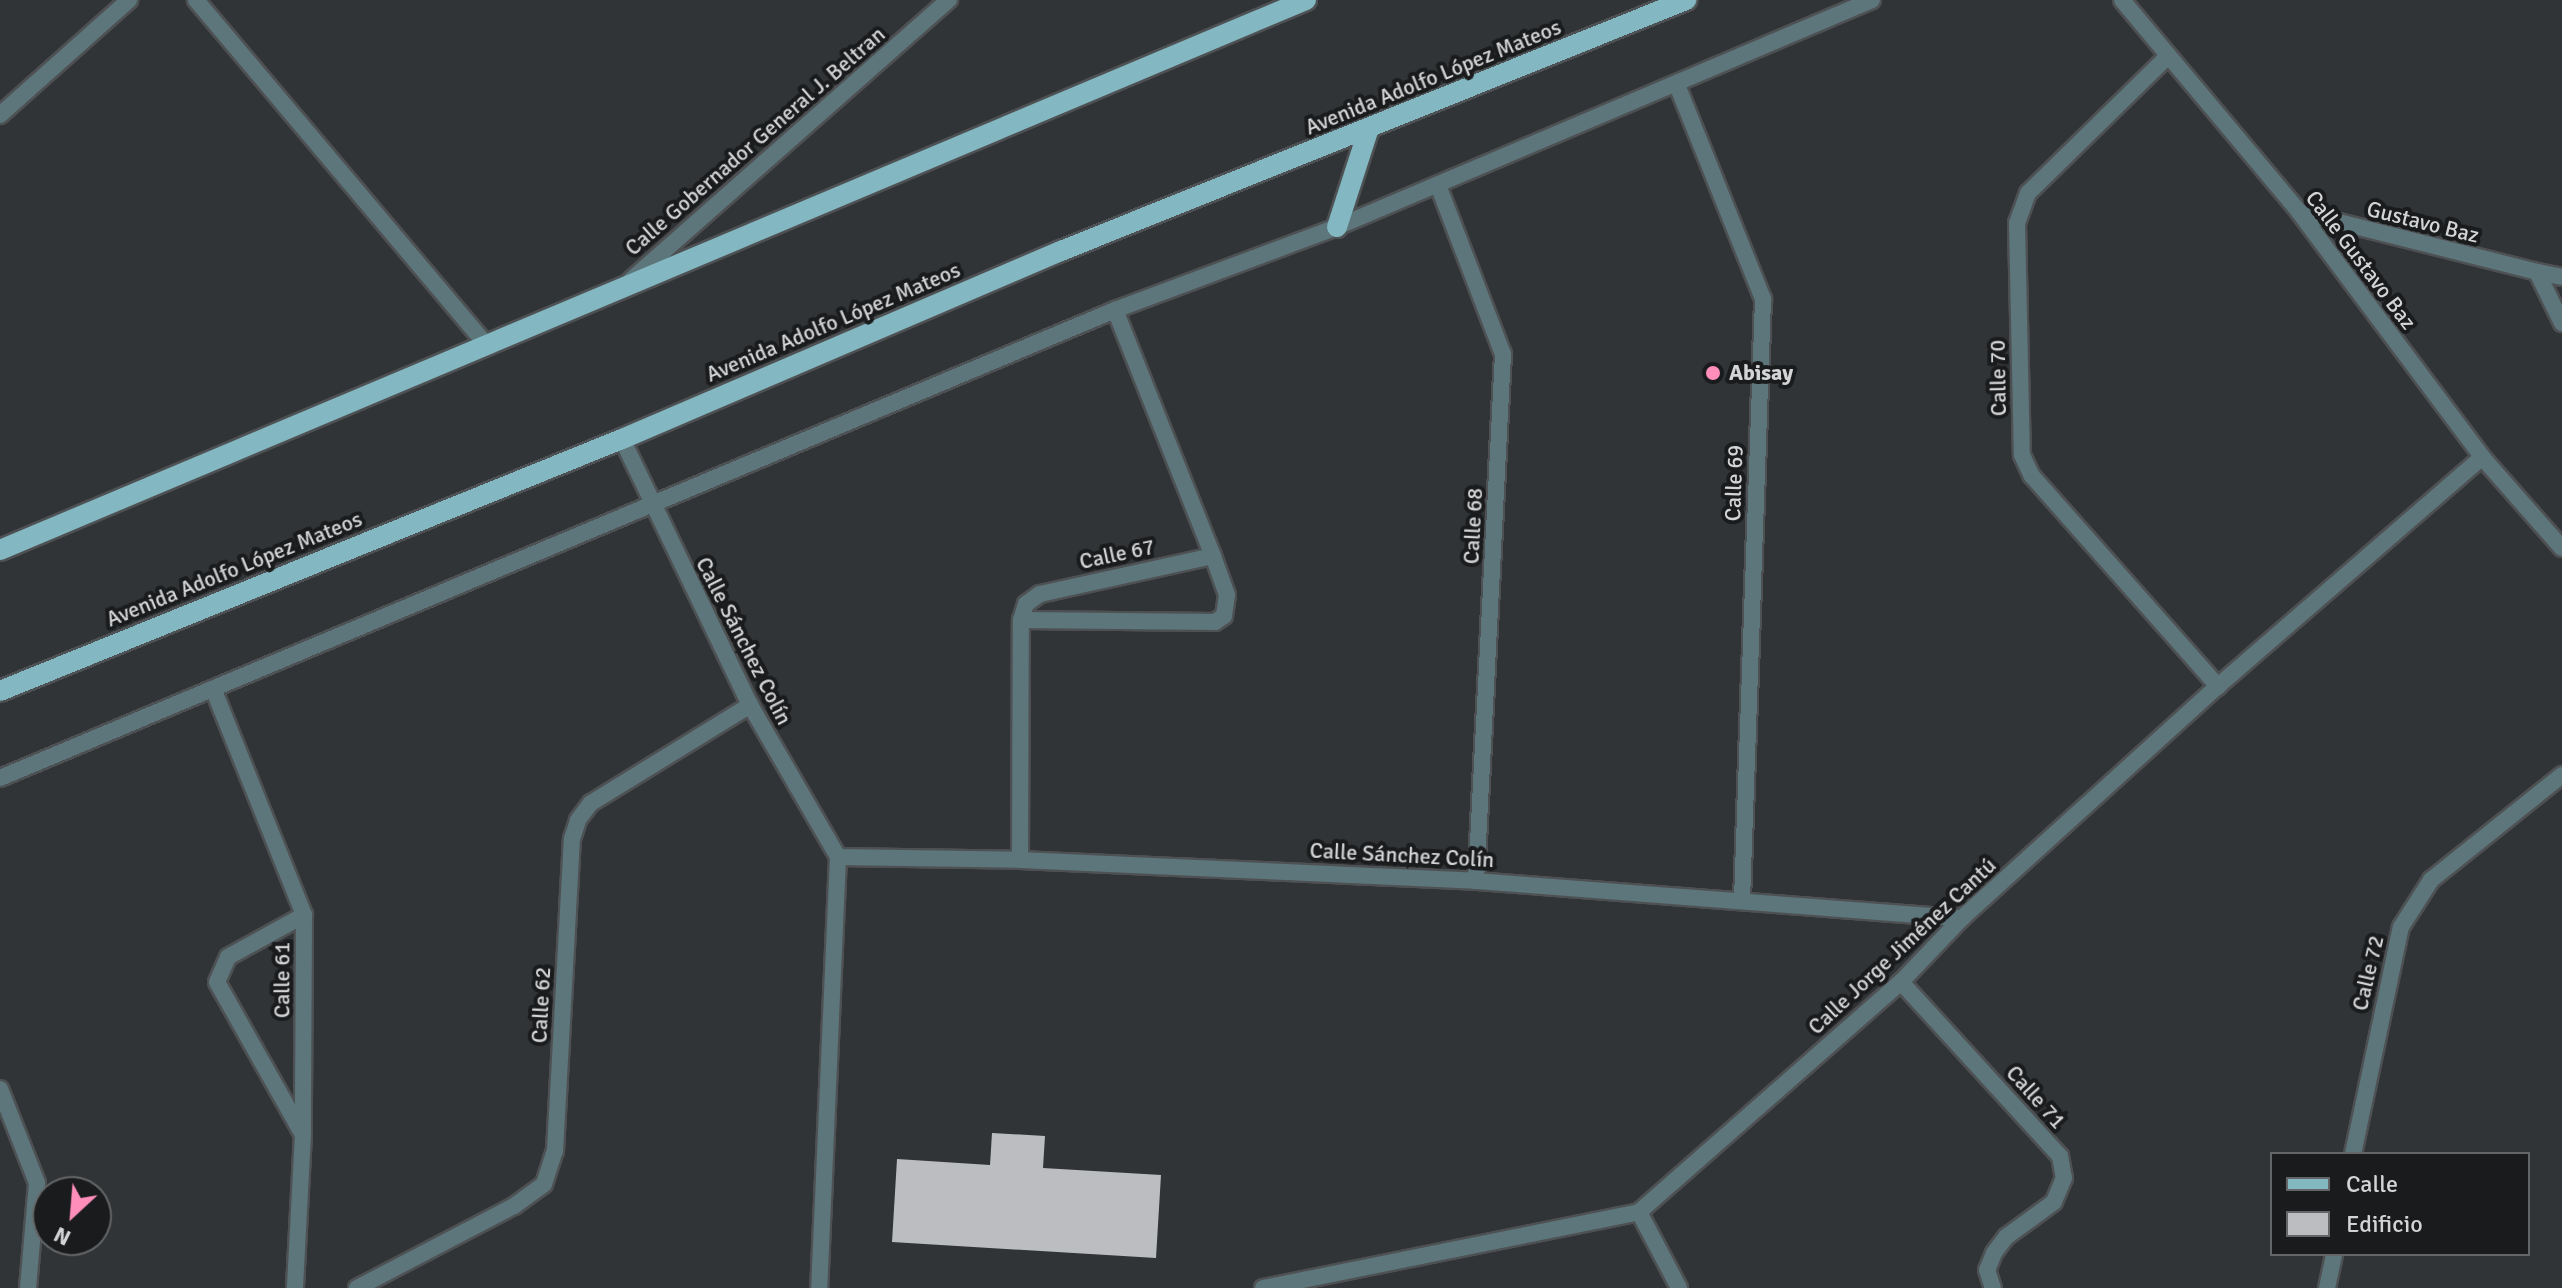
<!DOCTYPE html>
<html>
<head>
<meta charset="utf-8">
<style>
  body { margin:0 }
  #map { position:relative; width:2562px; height:1288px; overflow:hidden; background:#313436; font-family:Signika,sans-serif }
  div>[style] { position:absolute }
  .building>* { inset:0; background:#bbbdc1 }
  .roads { filter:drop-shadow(2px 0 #4e5153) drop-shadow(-2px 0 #4e5153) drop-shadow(0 2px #4e5153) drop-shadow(0 -2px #4e5153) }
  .minor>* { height:16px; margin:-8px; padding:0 8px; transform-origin:8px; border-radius:8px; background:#5d767c }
  .tertiary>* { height:16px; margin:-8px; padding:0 8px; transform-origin:8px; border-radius:8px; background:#5d767c }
  .primary>* { height:20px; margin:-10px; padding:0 10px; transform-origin:10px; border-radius:10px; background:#83b8c3 }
  .dots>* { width:22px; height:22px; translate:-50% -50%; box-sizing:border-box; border:4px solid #1a1b1c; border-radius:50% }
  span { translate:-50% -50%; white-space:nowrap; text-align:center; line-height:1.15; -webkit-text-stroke:8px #1a1b1c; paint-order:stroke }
  .street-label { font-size:22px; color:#d2d4d5 }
  .poi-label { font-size:22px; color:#d2d4d5; font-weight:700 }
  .left { translate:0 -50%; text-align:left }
  .legend { position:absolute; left:2270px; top:1152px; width:260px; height:104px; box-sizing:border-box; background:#1a1b1c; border:2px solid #646566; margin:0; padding:10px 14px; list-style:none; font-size:24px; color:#d2d4d5 }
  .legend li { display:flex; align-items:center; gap:16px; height:40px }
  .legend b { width:40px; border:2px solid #646566 }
  .north { position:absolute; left:32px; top:1176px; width:80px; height:80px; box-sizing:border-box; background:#1a1b1c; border:2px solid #646566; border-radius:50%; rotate:206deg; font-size:22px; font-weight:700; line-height:32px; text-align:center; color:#d2d4d5 }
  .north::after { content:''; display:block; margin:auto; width:28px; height:36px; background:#ff8ebb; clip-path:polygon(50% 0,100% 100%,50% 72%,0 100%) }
</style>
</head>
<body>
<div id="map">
  <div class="building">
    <i style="clip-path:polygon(992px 1133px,1045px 1136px,1043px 1168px,1161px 1175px,1156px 1258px,892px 1242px,897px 1159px,990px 1165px)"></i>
  </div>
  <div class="roads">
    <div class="minor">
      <i style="left:196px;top:0;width:452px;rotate:49.9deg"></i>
      <i style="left:2167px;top:57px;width:194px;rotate:135.6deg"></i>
      <i style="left:2028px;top:193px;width:32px;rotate:110deg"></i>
      <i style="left:2017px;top:223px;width:232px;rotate:88.8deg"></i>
      <i style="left:2022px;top:455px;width:23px;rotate:65deg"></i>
      <i style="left:2032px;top:476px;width:281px;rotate:48.5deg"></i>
      <i style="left:1677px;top:85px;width:231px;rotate:68.1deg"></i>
      <i style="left:1763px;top:299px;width:600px;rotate:92deg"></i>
      <i style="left:0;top:115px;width:173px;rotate:-41.7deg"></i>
      <i style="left:1438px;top:185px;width:181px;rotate:69deg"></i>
      <i style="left:1503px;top:354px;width:528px;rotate:92.93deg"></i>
      <i style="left:2537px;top:272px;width:25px;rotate:11deg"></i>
      <i style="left:631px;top:280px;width:424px;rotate:-41.4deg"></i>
      <i style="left:622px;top:439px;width:295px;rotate:64.3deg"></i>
      <i style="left:750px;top:705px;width:176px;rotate:59.9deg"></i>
      <i style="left:838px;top:857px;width:431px;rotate:92.5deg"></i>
      <i style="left:1021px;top:620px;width:194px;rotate:0.6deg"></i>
      <i style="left:1215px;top:622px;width:11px;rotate:-34deg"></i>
      <i style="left:1224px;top:616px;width:21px;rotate:-82deg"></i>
      <i style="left:1227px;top:595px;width:41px;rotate:-109.7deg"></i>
      <i style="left:214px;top:691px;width:241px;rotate:68.1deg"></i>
      <i style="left:304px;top:915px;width:219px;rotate:90.3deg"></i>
      <i style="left:303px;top:1134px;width:154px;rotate:93deg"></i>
      <i style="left:0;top:778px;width:1209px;rotate:-22.77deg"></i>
      <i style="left:1115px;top:310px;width:237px;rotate:-20.5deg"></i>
      <i style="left:1337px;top:227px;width:581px;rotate:-22.99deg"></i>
      <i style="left:838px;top:857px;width:182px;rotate:0.9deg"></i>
      <i style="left:1020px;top:860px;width:456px;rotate:2.6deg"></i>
      <i style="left:1476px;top:881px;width:487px;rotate:4.4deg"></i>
      <i style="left:1020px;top:860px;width:240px;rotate:-89.8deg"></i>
      <i style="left:1021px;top:620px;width:17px;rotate:-73deg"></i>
      <i style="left:1026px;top:604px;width:17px;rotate:-36deg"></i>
      <i style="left:1040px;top:594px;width:177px;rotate:-12.4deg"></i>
      <i style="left:1213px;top:556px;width:265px;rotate:-111.7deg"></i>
      <i style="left:1901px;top:982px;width:236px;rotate:47.6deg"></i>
      <i style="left:2060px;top:1156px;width:22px;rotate:80deg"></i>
      <i style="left:2064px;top:1178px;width:26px;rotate:113deg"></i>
      <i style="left:2054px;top:1202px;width:59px;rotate:143.9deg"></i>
      <i style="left:2006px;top:1237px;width:20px;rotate:127deg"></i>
      <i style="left:1994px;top:1253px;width:18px;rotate:112deg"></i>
      <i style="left:1987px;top:1270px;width:19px;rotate:72deg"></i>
      <i style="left:0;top:1089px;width:101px;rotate:68.5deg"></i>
      <i style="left:37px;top:1183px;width:105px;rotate:94.9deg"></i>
      <i style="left:302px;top:1133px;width:173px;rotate:-119.4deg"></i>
      <i style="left:217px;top:982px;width:27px;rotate:-66deg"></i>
      <i style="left:228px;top:957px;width:87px;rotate:-28.9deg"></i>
      <i style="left:2353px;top:1154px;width:232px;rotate:-78.1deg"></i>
      <i style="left:2401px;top:927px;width:56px;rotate:-57.4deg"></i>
      <i style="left:2431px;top:880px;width:168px;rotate:-38.7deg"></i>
      <i style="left:1639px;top:1212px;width:86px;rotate:62.2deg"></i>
      <i style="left:357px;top:1288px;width:177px;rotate:-27.6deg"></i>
      <i style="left:514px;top:1206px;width:37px;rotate:-36deg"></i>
      <i style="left:544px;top:1184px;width:35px;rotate:-72deg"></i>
      <i style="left:555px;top:1151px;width:312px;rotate:-86.9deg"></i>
      <i style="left:572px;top:839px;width:20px;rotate:-72deg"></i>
      <i style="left:578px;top:820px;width:21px;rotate:-53deg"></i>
      <i style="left:591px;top:803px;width:187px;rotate:-31.6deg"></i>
      <i style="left:1263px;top:1288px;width:384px;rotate:-11.4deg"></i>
      <i style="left:1639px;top:1212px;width:349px;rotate:-41.3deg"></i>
      <i style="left:1901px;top:982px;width:88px;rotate:-46.4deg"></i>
      <i style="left:1962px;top:918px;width:345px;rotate:-42.2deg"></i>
      <i style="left:2218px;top:686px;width:349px;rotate:-40.9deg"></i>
      <i style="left:2327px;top:1288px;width:35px;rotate:-78deg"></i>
    </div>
    <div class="tertiary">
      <i style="left:2122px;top:0;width:276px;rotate:50.1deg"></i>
      <i style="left:2299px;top:212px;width:306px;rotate:53.2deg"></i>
      <i style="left:2482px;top:457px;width:121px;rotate:48.7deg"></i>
      <i style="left:2299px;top:212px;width:245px;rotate:14.1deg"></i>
      <i style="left:2537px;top:272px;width:57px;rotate:63.9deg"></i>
    </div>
    <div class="primary">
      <i style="left:1337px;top:227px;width:101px;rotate:-72.1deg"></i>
      <i style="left:0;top:550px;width:1417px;rotate:-22.84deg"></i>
      <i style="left:0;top:691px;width:671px;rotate:-22.06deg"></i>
      <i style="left:622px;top:439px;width:478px;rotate:-23.2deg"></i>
      <i style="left:1061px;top:251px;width:674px;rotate:-21.88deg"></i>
    </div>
  </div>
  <div class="dots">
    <i style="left:1713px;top:373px;background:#ff8ebb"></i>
  </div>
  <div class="street-label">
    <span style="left:1433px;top:77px;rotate:-22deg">Avenida Adolfo López Mateos</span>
    <span style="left:755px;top:141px;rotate:-41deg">Calle Gobernador General J. Beltran</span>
    <span style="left:2423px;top:222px;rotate:14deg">Gustavo Baz</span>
    <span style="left:2361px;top:260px;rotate:53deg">Calle Gustavo Baz</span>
    <span style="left:833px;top:322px;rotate:-23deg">Avenida Adolfo López Mateos</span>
    <span style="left:1998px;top:378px;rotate:-91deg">Calle 70</span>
    <span style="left:1734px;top:483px;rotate:-88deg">Calle 69</span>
    <span style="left:1473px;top:526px;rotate:-87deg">Calle 68</span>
    <span style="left:1117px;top:554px;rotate:-12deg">Calle 67</span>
    <span style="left:234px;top:569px;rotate:-22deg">Avenida Adolfo López Mateos</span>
    <span style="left:744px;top:641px;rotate:63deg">Calle Sánchez Colín</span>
    <span style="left:1402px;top:855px;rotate:3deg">Calle Sánchez Colín</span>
    <span style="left:1902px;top:946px;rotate:-43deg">Calle Jorge Jiménez Cantú</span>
    <span style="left:2368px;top:973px;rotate:-77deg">Calle 72</span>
    <span style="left:282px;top:980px;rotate:-90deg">Calle 61</span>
    <span style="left:541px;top:1005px;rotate:-87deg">Calle 62</span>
    <span style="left:2036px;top:1097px;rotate:48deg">Calle 71</span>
  </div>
  <div class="poi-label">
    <span class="left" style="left:1729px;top:373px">Abisay</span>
  </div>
  <ul class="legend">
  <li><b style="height:10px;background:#83b8c3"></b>Calle</li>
  <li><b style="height:22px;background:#bbbdc1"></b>Edificio</li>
  </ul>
  <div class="north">N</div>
</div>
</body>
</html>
